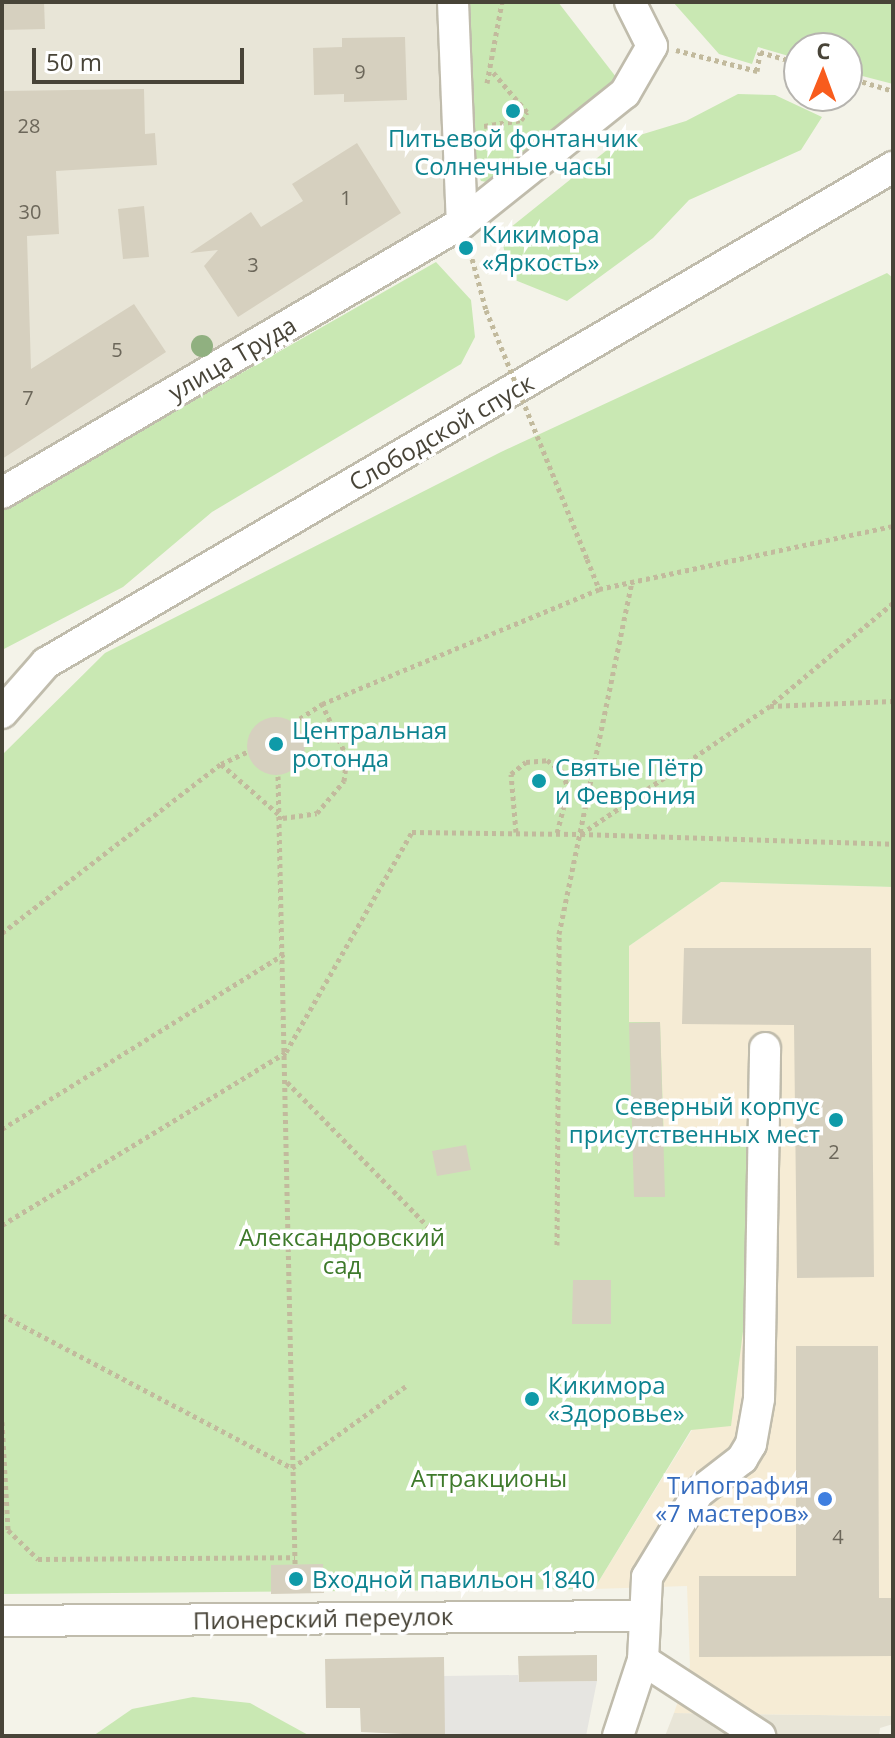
<!DOCTYPE html>
<html>
<head>
<meta charset="utf-8">
<style>
  body { margin:0 }
  #map { position:relative; width:895px; height:1738px; overflow:hidden; background:#f4f3e9; font-family:"Open Sans",sans-serif }
  div>[style] { position:absolute }
  .residential>* { inset:0; background:#e8e5d7 }
  .commercial>* { inset:0; background:#f6ecd5 }
  .green>* { inset:0; background:#c9e8b3 }
  .parking>* { inset:0; background:#e6e5e1 }
  .building>* { inset:0; background:#d6d0bf }
  .round { border-radius:50% }
  .path>* { height:5px; margin-top:-2.5px; transform-origin:0; background:repeating-linear-gradient(90deg,#c2ba9d 0 4px,transparent 0 8px) }
  .roads { filter:drop-shadow(2px 0 #c0bcac) drop-shadow(-2px 0 #c0bcac) drop-shadow(0 2px #c0bcac) drop-shadow(0 -2px #c0bcac) }
  .minor>* { height:30px; margin:-15px; padding:0 15px; transform-origin:15px; border-radius:15px; background:#fff }
  .path-bridge>* { height:5px; margin-top:-2.5px; transform-origin:0; background:repeating-linear-gradient(90deg,#c2ba9d 0 4px,transparent 0 8px) }
  .trees>* { width:22px; height:22px; margin:-11px; border-radius:50%; background:#90b080 }
  .dots>* { width:22px; height:22px; translate:-50% -50%; box-sizing:border-box; border:4px solid #fff; border-radius:50% }
  span { translate:-50% -50%; white-space:nowrap; text-align:center; line-height:1.15; -webkit-text-stroke:7px #fff; paint-order:stroke }
  .number-label { font-size:20px; color:#6c675a }
  .number-label span { -webkit-text-stroke-width:0 }
  .culture-label { font-size:24px; color:#0d838f }
  .left { translate:0 -50%; text-align:left }
  .right { translate:-100% -50%; text-align:right }
  .street-label { font-size:24px; color:#484438 }
  .park-label { font-size:24px; color:#3e7a2b }
  .shop-label { font-size:24px; color:#366cbe }
  .frame { position:absolute; inset:0; border:4px solid #484438; pointer-events:none }
  .north { position:absolute; left:783px; top:32px; width:80px; height:80px; box-sizing:border-box; background:#fff; border:2px solid #b6b4af; border-radius:50%; rotate:1deg; font-size:22px; font-weight:700; line-height:32px; text-align:center; color:#484438 }
  .north::after { content:''; display:block; margin:auto; width:28px; height:36px; background:#f85c1d; clip-path:polygon(50% 0,100% 100%,50% 72%,0 100%) }
  .scale { position:absolute; left:32px; top:48px; width:212px; height:36px; box-sizing:border-box; border:4px solid #484438; border-top:0; padding-left:10px; font-size:24px; line-height:28px; white-space:nowrap; color:#484438; -webkit-text-stroke:6px #fff; paint-order:stroke }
</style>
</head>
<body>
<div id="map">
  <div class="residential">
    <i style="clip-path:polygon(2px 2px,444px 2px,448px 211px,2px 492px)"></i>
    <i style="clip-path:polygon(674px 1713px,893px 1716px,893px 1724px,880px 1728px,879px 1736px,665px 1736px)"></i>
  </div>
  <div class="commercial">
    <i style="clip-path:polygon(721px 882px,893px 887px,893px 1716px,674px 1713px,690px 1666px,687px 1586px,594px 1589px,692px 1430px,665px 1197px,629px 1023px,629px 946px)"></i>
  </div>
  <div class="green">
    <i style="clip-path:polygon(470px 2px,558px 2px,616px 77px,604px 100px,499px 184px,481px 181px,474px 164px)"></i>
    <i style="clip-path:polygon(673px 2px,893px 2px,893px 84px,847px 72px,847px 48px,799px 48px,799px 59px,758px 47px,752px 64px,719px 54px)"></i>
    <i style="clip-path:polygon(738px 94px,775px 95px,822px 117px,801px 150px,689px 200px,653px 238px,567px 301px,510px 278px,501px 235px,617px 142px,686px 121px)"></i>
    <i style="clip-path:polygon(436px 262px,471px 300px,475px 337px,461px 364px,212px 512px,123px 587px,2px 650px,2px 510px)"></i>
    <i style="clip-path:polygon(887px 273px,893px 278px,893px 887px,721px 882px,629px 946px,629px 1022px,660px 1022px,664px 1143px,754px 1143px,749px 1284px,731px 1426px,691px 1430px,594px 1589px,2px 1594px,2px 755px,105px 653px,501px 452px)"></i>
    <i style="clip-path:polygon(193px 1697px,250px 1703px,310px 1736px,93px 1736px,132px 1709px)"></i>
  </div>
  <div class="parking">
    <i style="clip-path:polygon(518px 1675px,519px 1682px,597px 1681px,586px 1736px,443px 1736px,444px 1676px)"></i>
  </div>
  <div class="building">
    <i style="clip-path:polygon(2px 2px,44px 2px,45px 29px,2px 30px)"></i>
    <i style="clip-path:polygon(405px 37px,407px 100px,344px 102px,344px 94px,314px 95px,313px 48px,342px 47px,342px 38px)"></i>
    <i style="clip-path:polygon(144px 89px,145px 134px,155px 133px,157px 165px,56px 171px,59px 234px,27px 236px,31px 369px,134px 304px,166px 352px,2px 459px,2px 91px)"></i>
    <i style="clip-path:polygon(357px 143px,401px 213px,238px 317px,204px 266px,218px 250px,190px 253px,251px 212px,261px 227px,303px 201px,292px 184px)"></i>
    <i style="clip-path:polygon(144px 206px,149px 257px,123px 259px,118px 209px)"></i>
    <i class="round" style="left:247px;top:717px;width:58px;height:58px"></i>
    <i style="clip-path:polygon(684px 948px,871px 948px,874px 1277px,797px 1278px,794px 1025px,682px 1024px)"></i>
    <i style="clip-path:polygon(660px 1022px,665px 1197px,634px 1197px,629px 1023px)"></i>
    <i style="clip-path:polygon(466px 1145px,471px 1170px,437px 1176px,432px 1151px)"></i>
    <i style="clip-path:polygon(573px 1280px,611px 1280px,611px 1324px,572px 1324px)"></i>
    <i style="clip-path:polygon(796px 1346px,878px 1346px,879px 1598px,893px 1598px,893px 1656px,699px 1657px,699px 1576px,796px 1576px)"></i>
    <i style="clip-path:polygon(323px 1564px,324px 1593px,271px 1594px,271px 1565px)"></i>
    <i style="clip-path:polygon(597px 1655px,597px 1681px,519px 1682px,518px 1656px)"></i>
    <i style="clip-path:polygon(444px 1657px,445px 1736px,361px 1732px,360px 1708px,326px 1708px,325px 1659px)"></i>
  </div>
  <div class="path">
    <i style="left:676px;top:50px;width:84px;rotate:14.5deg"></i>
    <i style="left:757px;top:71px;width:19px;rotate:-81deg"></i>
    <i style="left:760px;top:52px;width:41px;rotate:15.8deg"></i>
    <i style="left:847px;top:77px;width:48px;rotate:16.9deg"></i>
    <i style="left:487px;top:83px;width:82px;rotate:-79.5deg"></i>
    <i style="left:484px;top:126px;width:37px;rotate:-9deg"></i>
    <i style="left:521px;top:120px;width:10px;rotate:-53deg"></i>
    <i style="left:527px;top:112px;width:54px;rotate:-130.5deg"></i>
    <i style="left:470px;top:251px;width:61px;rotate:74.8deg"></i>
    <i style="left:587px;top:559px;width:32px;rotate:68deg"></i>
    <i style="left:893px;top:603px;width:160px;rotate:140.1deg"></i>
    <i style="left:770px;top:706px;width:228px;rotate:145.9deg"></i>
    <i style="left:581px;top:834px;width:312px;rotate:1.8deg"></i>
    <i style="left:770px;top:706px;width:123px;rotate:-2.3deg"></i>
    <i style="left:293px;top:723px;width:35px;rotate:-33deg"></i>
    <i style="left:221px;top:764px;width:29px;rotate:-25deg"></i>
    <i style="left:278px;top:776px;width:788px;rotate:88.76deg"></i>
    <i style="left:516px;top:832px;width:58px;rotate:-94.9deg"></i>
    <i style="left:511px;top:774px;width:19px;rotate:-39deg"></i>
    <i style="left:526px;top:762px;width:21px;rotate:-5deg"></i>
    <i style="left:547px;top:760px;width:20px;rotate:37deg"></i>
    <i style="left:563px;top:772px;width:19px;rotate:74deg"></i>
    <i style="left:568px;top:790px;width:44px;rotate:104.3deg"></i>
    <i style="left:2px;top:933px;width:277px;rotate:-37.7deg"></i>
    <i style="left:221px;top:764px;width:82px;rotate:41.1deg"></i>
    <i style="left:283px;top:818px;width:34px;rotate:-8deg"></i>
    <i style="left:317px;top:813px;width:42px;rotate:-49.8deg"></i>
    <i style="left:344px;top:781px;width:24px;rotate:-83deg"></i>
    <i style="left:347px;top:757px;width:59px;rotate:-115.3deg"></i>
    <i style="left:322px;top:704px;width:300px;rotate:-22.5deg"></i>
    <i style="left:599px;top:589px;width:301px;rotate:-12.1deg"></i>
    <i style="left:287px;top:1082px;width:225px;rotate:45.7deg"></i>
    <i style="left:2px;top:1129px;width:334px;rotate:-31.8deg"></i>
    <i style="left:2px;top:1225px;width:333px;rotate:-31.3deg"></i>
    <i style="left:286px;top:1052px;width:254px;rotate:-60.2deg"></i>
    <i style="left:412px;top:832px;width:169px;rotate:0.7deg"></i>
    <i style="left:557px;top:1245px;width:311px;rotate:-89.6deg"></i>
    <i style="left:559px;top:934px;width:361px;rotate:-78.3deg"></i>
    <i style="left:2px;top:1315px;width:328px;rotate:27.8deg"></i>
    <i style="left:292px;top:1468px;width:140px;rotate:-35.7deg"></i>
    <i style="left:2px;top:1422px;width:108px;rotate:86.8deg"></i>
    <i style="left:8px;top:1530px;width:42px;rotate:44deg"></i>
    <i style="left:38px;top:1559px;width:257px;rotate:-0.4deg"></i>
  </div>
  <div class="roads">
    <div class="minor">
      <i style="left:453px;top:2px;width:221px;rotate:87.7deg"></i>
      <i style="left:2px;top:493px;width:533px;rotate:-30.41deg"></i>
      <i style="left:462px;top:223px;width:208px;rotate:-38.6deg"></i>
      <i style="left:625px;top:93px;width:54px;rotate:-60.1deg"></i>
      <i style="left:652px;top:46px;width:49px;rotate:-116.6deg"></i>
      <i style="left:2px;top:713px;width:67px;rotate:-48.7deg"></i>
      <i style="left:46px;top:663px;width:982px;rotate:-30.35deg"></i>
      <i style="left:2px;top:1621px;width:641px;rotate:-0.45deg"></i>
      <i style="left:643px;top:1660px;width:140px;rotate:33deg"></i>
      <i style="left:618px;top:1736px;width:80px;rotate:-71.8deg"></i>
      <i style="left:643px;top:1660px;width:83px;rotate:-87.2deg"></i>
      <i style="left:647px;top:1577px;width:98px;rotate:-58.7deg"></i>
      <i style="left:698px;top:1493px;width:56px;rotate:-37.7deg"></i>
      <i style="left:742px;top:1459px;width:17px;rotate:-59deg"></i>
      <i style="left:751px;top:1444px;width:46px;rotate:-79.9deg"></i>
      <i style="left:759px;top:1399px;width:351px;rotate:-89deg"></i>
    </div>
  </div>
  <div class="path-bridge">
    <i style="left:486px;top:310px;width:269px;rotate:67.9deg"></i>
  </div>
  <div class="trees">
    <i style="left:202px;top:346px"></i>
  </div>
  <div class="dots">
    <i style="left:513px;top:111px;background:#0f9aa8"></i>
    <i style="left:466px;top:248px;background:#0f9aa8"></i>
    <i style="left:276px;top:744px;background:#0f9aa8"></i>
    <i style="left:539px;top:781px;background:#0f9aa8"></i>
    <i style="left:836px;top:1120px;background:#0f9aa8"></i>
    <i style="left:532px;top:1399px;background:#0f9aa8"></i>
    <i style="left:825px;top:1499px;background:#3f7fe0"></i>
    <i style="left:296px;top:1579px;background:#0f9aa8"></i>
  </div>
  <div class="number-label">
    <span style="left:360px;top:71px">9</span>
    <span style="left:29px;top:125px">28</span>
    <span style="left:346px;top:197px">1</span>
    <span style="left:30px;top:211px">30</span>
    <span style="left:253px;top:264px">3</span>
    <span style="left:117px;top:349px">5</span>
    <span style="left:28px;top:397px">7</span>
    <span style="left:834px;top:1151px">2</span>
    <span style="left:838px;top:1536px">4</span>
  </div>
  <div class="culture-label">
    <span style="left:513px;top:152px">Питьевой фонтанчик<br>Солнечные часы</span>
    <span class="left" style="left:482px;top:248px">Кикимора<br>«Яркость»</span>
    <span class="left" style="left:292px;top:744px">Центральная<br>ротонда</span>
    <span class="left" style="left:555px;top:781px">Святые Пётр<br>и Феврония</span>
    <span class="right" style="left:820px;top:1120px">Северный корпус<br>присутственных мест</span>
    <span class="left" style="left:548px;top:1399px">Кикимора<br>«Здоровье»</span>
    <span class="left" style="left:312px;top:1579px">Входной павильон 1840</span>
  </div>
  <div class="street-label">
    <span style="left:232px;top:358px;rotate:-30deg">улица Труда</span>
    <span style="left:441px;top:432px;rotate:-30deg">Слободской спуск</span>
    <span style="left:323px;top:1618px;rotate:-1deg">Пионерский переулок</span>
  </div>
  <div class="park-label">
    <span style="left:342px;top:1251px">Александровский<br>сад</span>
    <span style="left:489px;top:1478px">Аттракционы</span>
  </div>
  <div class="shop-label">
    <span class="right" style="left:809px;top:1499px">Типография<br>«7 мастеров»</span>
  </div>
  <div class="frame"></div>
  <div class="north">С</div>
  <div class="scale">50 m</div>
</div>
</body>
</html>
